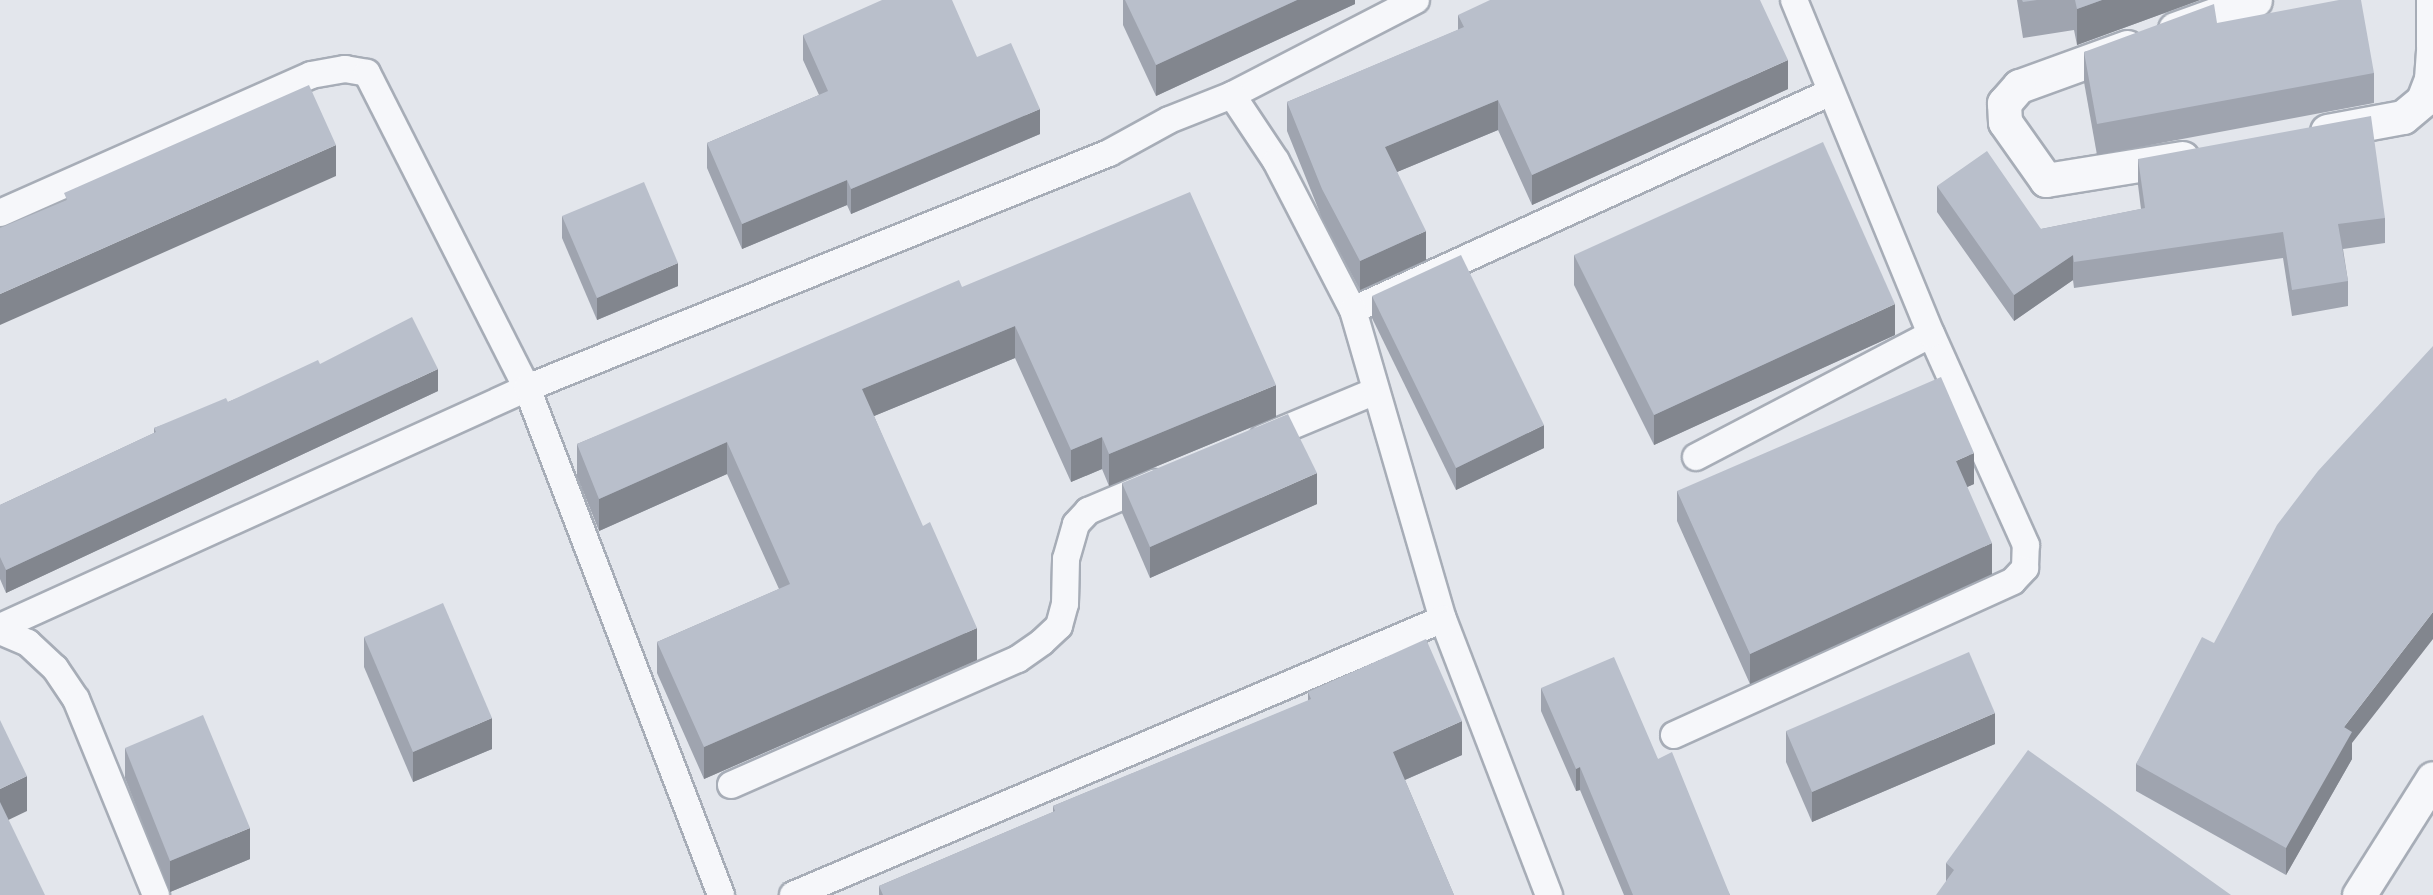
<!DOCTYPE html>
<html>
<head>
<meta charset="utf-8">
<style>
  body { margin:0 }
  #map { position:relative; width:2433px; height:895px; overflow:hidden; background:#e3e6ec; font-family:Signika,sans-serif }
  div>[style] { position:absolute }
  .roads { filter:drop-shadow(2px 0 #a7adb7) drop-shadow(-2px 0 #a7adb7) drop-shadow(0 2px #a7adb7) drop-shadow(0 -2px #a7adb7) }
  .lane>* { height:26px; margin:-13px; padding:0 13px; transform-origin:13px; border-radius:13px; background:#f6f7fa }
  .street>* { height:33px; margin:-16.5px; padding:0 16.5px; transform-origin:16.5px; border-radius:16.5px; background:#f6f7fa }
  .wall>* { inset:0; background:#9fa4af }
  .shaded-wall>* { inset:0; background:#82868e }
  .building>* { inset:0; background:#b9bfcb }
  span { translate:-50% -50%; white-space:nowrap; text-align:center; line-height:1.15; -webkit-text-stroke:5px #f3f5f9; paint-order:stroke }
</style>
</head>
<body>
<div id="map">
  <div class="roads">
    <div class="lane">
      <i style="left:1232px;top:95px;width:207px;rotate:-27.3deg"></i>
      <i style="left:0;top:213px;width:340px;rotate:-23.9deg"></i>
      <i style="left:311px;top:75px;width:35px;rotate:-10deg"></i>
      <i style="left:345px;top:69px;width:22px;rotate:10deg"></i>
      <i style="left:367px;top:73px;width:353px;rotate:63.1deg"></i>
      <i style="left:527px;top:388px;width:543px;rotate:69.06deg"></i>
      <i style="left:1353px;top:310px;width:523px;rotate:-24.51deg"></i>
      <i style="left:1263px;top:438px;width:122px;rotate:-22.6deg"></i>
      <i style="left:1696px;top:457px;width:265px;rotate:-27.6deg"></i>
      <i style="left:0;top:627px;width:579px;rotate:-24.39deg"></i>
      <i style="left:527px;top:388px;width:628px;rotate:-21.99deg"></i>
      <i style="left:1109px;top:153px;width:68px;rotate:-28.8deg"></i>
      <i style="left:1169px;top:120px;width:68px;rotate:-21.6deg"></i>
      <i style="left:1232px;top:95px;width:79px;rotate:56.3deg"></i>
      <i style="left:1276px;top:161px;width:168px;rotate:62.7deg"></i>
      <i style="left:1353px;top:310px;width:322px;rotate:73.8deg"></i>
      <i style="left:1443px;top:619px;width:296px;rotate:69deg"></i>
      <i style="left:0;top:631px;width:30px;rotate:23deg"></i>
      <i style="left:28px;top:643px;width:37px;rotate:43deg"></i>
      <i style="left:55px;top:668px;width:37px;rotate:56deg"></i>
      <i style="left:76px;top:699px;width:212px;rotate:67.8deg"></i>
      <i style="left:1674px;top:735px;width:372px;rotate:-24.4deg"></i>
      <i style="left:2013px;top:581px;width:18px;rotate:-47deg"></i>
      <i style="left:2025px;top:568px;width:23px;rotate:-88deg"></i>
      <i style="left:2026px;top:545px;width:231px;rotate:-114.2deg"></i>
      <i style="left:1931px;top:334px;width:361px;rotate:-112.3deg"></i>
      <i style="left:731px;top:785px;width:313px;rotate:-23.7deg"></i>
      <i style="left:1018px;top:659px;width:29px;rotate:-35deg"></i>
      <i style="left:1042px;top:642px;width:23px;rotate:-43deg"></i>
      <i style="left:1059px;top:626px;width:23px;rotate:-75deg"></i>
      <i style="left:1065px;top:604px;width:45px;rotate:-88.7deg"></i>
      <i style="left:1066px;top:559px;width:36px;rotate:-74deg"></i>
      <i style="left:1076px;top:524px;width:18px;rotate:-47deg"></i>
      <i style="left:1088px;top:511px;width:72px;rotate:-23deg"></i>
      <i style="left:793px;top:895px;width:706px;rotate:-23.01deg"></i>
    </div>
    <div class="street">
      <i style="left:2433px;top:0;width:46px;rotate:90deg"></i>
      <i style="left:2175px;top:29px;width:85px;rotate:-19.9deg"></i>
      <i style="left:2127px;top:47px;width:115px;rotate:160.1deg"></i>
      <i style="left:2019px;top:86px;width:23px;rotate:131deg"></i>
      <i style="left:2004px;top:103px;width:19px;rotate:87deg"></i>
      <i style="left:2005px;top:122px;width:71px;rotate:54.7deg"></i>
      <i style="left:2046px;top:180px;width:138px;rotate:-9.2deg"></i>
      <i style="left:2327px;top:131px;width:77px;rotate:-10.4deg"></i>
      <i style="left:2403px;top:117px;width:26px;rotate:-40deg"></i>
      <i style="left:2423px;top:100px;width:22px;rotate:-69deg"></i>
      <i style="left:2431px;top:79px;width:28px;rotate:-86deg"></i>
      <i style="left:2359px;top:895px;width:138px;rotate:-57.7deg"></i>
    </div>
  </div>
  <div class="wall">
    <i style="clip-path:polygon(1123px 0,1355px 0,1355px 4px,1156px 96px,1123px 25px)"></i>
    <i style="clip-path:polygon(2017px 0,2200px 0,2077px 45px,2074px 30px,2023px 38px)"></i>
    <i style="clip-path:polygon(1458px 15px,1788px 89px,1532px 205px,1498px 130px,1397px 172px,1426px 260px,1360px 290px,1322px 218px,1287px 131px,1287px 102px,1458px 30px)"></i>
    <i style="clip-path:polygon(2217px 23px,2374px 73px,2374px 103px,2097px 155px,2084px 82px,2084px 52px)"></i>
    <i style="clip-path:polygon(803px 35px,977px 57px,1040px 134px,851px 214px,847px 205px,742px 249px,707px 168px,707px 143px,819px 95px,803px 60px)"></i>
    <i style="clip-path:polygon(2138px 159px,2385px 218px,2385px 243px,2343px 249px,2348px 281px,2348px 306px,2292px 316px,2283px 258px,2074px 288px,2073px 280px,2014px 321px,1937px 212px,1937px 186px,2041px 229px,2141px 209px,2138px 185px)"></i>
    <i style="clip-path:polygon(562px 216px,678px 286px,597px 320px,562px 238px)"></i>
    <i style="clip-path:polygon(1574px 255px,1895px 335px,1654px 445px,1574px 285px)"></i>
    <i style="clip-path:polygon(962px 287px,1276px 417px,1109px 486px,1102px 469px,1071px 482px,1015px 358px,874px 416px,977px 660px,704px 779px,657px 673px,657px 642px,779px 589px,727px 474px,599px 531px,577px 476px,577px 444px)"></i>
    <i style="clip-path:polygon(1372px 296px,1544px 448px,1456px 490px,1372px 318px)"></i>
    <i style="clip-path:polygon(320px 364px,438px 391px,6px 593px,0 579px,0 505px,154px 433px,154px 428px,228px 402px)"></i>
    <i style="clip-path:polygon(1122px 483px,1317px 504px,1150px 578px,1122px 513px)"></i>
    <i style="clip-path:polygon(1974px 484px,1967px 487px,1992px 574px,1750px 684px,1677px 521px,1677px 491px)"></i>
    <i style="clip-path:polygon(364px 637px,492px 749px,413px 782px,364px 667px)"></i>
    <i style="clip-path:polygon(2214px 643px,2352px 743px,2352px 759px,2286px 875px,2136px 791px,2136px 764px)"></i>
    <i style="clip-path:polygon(1541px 688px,1658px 759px,1730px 895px,1624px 895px,1580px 790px,1576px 791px,1541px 711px)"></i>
    <i style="clip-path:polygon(1308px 692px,1462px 755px,1405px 780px,1454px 895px,879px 895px,879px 886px,1053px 812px,1053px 806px,1308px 701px)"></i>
    <i style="clip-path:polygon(1786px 731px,1995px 744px,1812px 822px,1786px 762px)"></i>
    <i style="clip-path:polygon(125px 748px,250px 859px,170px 892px,125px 778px)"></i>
    <i style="clip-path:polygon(1946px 863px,2231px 895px,1946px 881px)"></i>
  </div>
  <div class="shaded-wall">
    <i style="clip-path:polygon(1297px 0,1355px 0,1355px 4px,1156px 96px,1156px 65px)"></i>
    <i style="clip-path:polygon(2102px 0,2200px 0,2077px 45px,2077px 9px)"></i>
    <i style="clip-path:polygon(1788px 60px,1788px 89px,1532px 205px,1532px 175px)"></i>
    <i style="clip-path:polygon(1498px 100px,1498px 130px,1385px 177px,1385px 147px)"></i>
    <i style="clip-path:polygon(1040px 109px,1040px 134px,851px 214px,851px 189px)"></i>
    <i style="clip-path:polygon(336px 145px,336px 176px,0 325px,0 294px)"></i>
    <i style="clip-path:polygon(847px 180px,847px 205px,742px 249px,742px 224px)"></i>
    <i style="clip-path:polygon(1426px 231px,1426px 260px,1360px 290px,1360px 261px)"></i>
    <i style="clip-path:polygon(2073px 255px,2073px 280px,2014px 321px,2014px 295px)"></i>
    <i style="clip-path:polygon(678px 263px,678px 286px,597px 320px,597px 298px)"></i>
    <i style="clip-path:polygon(1895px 304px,1895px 335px,1654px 445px,1654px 415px)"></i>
    <i style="clip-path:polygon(1015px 326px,1015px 358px,862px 421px,862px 389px)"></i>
    <i style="clip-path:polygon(438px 369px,438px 391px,6px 593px,6px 570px)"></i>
    <i style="clip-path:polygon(1276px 385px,1276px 417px,1109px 486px,1109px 454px)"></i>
    <i style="clip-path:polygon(1544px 425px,1544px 448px,1456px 490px,1456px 468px)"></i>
    <i style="clip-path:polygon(1102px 437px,1102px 469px,1071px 482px,1071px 450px)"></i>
    <i style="clip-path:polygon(727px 442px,727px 474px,599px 531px,599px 499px)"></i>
    <i style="clip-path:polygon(1974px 453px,1974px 484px,1956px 492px,1956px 461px)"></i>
    <i style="clip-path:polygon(1317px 473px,1317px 504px,1150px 578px,1150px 547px)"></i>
    <i style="clip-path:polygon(1992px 543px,1992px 574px,1750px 684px,1750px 654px)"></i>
    <i style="clip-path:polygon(2433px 612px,2433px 639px,2352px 743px,2352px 759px,2286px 875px,2286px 848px,2344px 727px)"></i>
    <i style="clip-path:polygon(977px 628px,977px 660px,704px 779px,704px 747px)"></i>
    <i style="clip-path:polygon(1995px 713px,1995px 744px,1812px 822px,1812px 792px)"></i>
    <i style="clip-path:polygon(492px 718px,492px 749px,413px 782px,413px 752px)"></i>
    <i style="clip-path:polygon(1462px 721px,1462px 755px,1393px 785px,1393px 752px)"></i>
    <i style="clip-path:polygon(1580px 767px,1580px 790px,1576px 791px,1576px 769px)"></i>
    <i style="clip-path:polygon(27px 776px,27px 811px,0 824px,0 789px)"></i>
    <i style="clip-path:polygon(250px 828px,250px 859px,170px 892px,170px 861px)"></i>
  </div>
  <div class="building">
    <i style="clip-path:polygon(882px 0,952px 0,977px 57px,1011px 43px,1040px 109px,851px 189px,847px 180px,742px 224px,707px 143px,828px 91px,803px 35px)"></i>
    <i style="clip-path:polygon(1125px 0,1297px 0,1156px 65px)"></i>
    <i style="clip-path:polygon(1490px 0,1760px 0,1788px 60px,1532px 175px,1498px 100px,1385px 147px,1426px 231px,1360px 261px,1322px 189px,1287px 102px,1464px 27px,1458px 15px)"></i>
    <i style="clip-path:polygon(2022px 0,2037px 0,2023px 2px)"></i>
    <i style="clip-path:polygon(2075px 0,2102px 0,2077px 9px)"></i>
    <i style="clip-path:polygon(2339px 0,2361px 0,2374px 73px,2097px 124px,2084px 52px,2214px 4px,2217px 23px)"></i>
    <i style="clip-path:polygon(309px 85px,336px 145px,0 294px,0 228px,67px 200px,64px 193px)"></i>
    <i style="clip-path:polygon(2371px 116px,2385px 218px,2338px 224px,2348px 281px,2292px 290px,2283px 232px,2074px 262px,2073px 255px,2014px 295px,1937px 186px,1987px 151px,2041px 229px,2145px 208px,2138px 159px)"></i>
    <i style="clip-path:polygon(1823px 142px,1895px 304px,1654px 415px,1574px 255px)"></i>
    <i style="clip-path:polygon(644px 182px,678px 263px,597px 298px,562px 216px)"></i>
    <i style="clip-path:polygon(1190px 192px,1276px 385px,1109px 454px,1102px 437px,1071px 450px,1015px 326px,862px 389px,923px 526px,930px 522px,977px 628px,704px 747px,657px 642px,790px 584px,727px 442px,599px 499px,577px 444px,959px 280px,962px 287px)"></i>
    <i style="clip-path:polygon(1461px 255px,1544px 425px,1456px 468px,1372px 296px)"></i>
    <i style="clip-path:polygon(412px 317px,438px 369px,6px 570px,0 557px,0 505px,156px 432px,154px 428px,226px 398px,228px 402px,318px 360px,320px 364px)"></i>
    <i style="clip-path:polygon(2433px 346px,2433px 612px,2344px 727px,2352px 732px,2286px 848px,2136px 764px,2202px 637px,2214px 643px,2277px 525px,2318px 471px)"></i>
    <i style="clip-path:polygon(1941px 377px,1974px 453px,1956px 461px,1992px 543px,1750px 654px,1677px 491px)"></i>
    <i style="clip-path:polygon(1288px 414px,1317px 473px,1150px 547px,1122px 483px)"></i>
    <i style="clip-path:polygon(443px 603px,492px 718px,413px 752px,364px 637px)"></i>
    <i style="clip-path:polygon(1426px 639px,1462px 721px,1393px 752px,1454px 895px,883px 895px,879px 886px,1055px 811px,1053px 806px,1311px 699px,1308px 692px)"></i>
    <i style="clip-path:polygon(1969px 652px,1995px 713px,1812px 792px,1786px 731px)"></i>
    <i style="clip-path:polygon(1614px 657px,1658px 759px,1672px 752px,1730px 895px,1633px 895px,1580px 767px,1576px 769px,1541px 688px)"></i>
    <i style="clip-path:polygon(203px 715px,250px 828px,170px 861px,125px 748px)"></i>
    <i style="clip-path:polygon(0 720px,27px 776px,0 789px)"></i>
    <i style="clip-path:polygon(2028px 750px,2231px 895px,1936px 895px,1954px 870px,1946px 863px)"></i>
    <i style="clip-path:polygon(0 802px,45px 895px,0 895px)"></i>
  </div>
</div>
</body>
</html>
